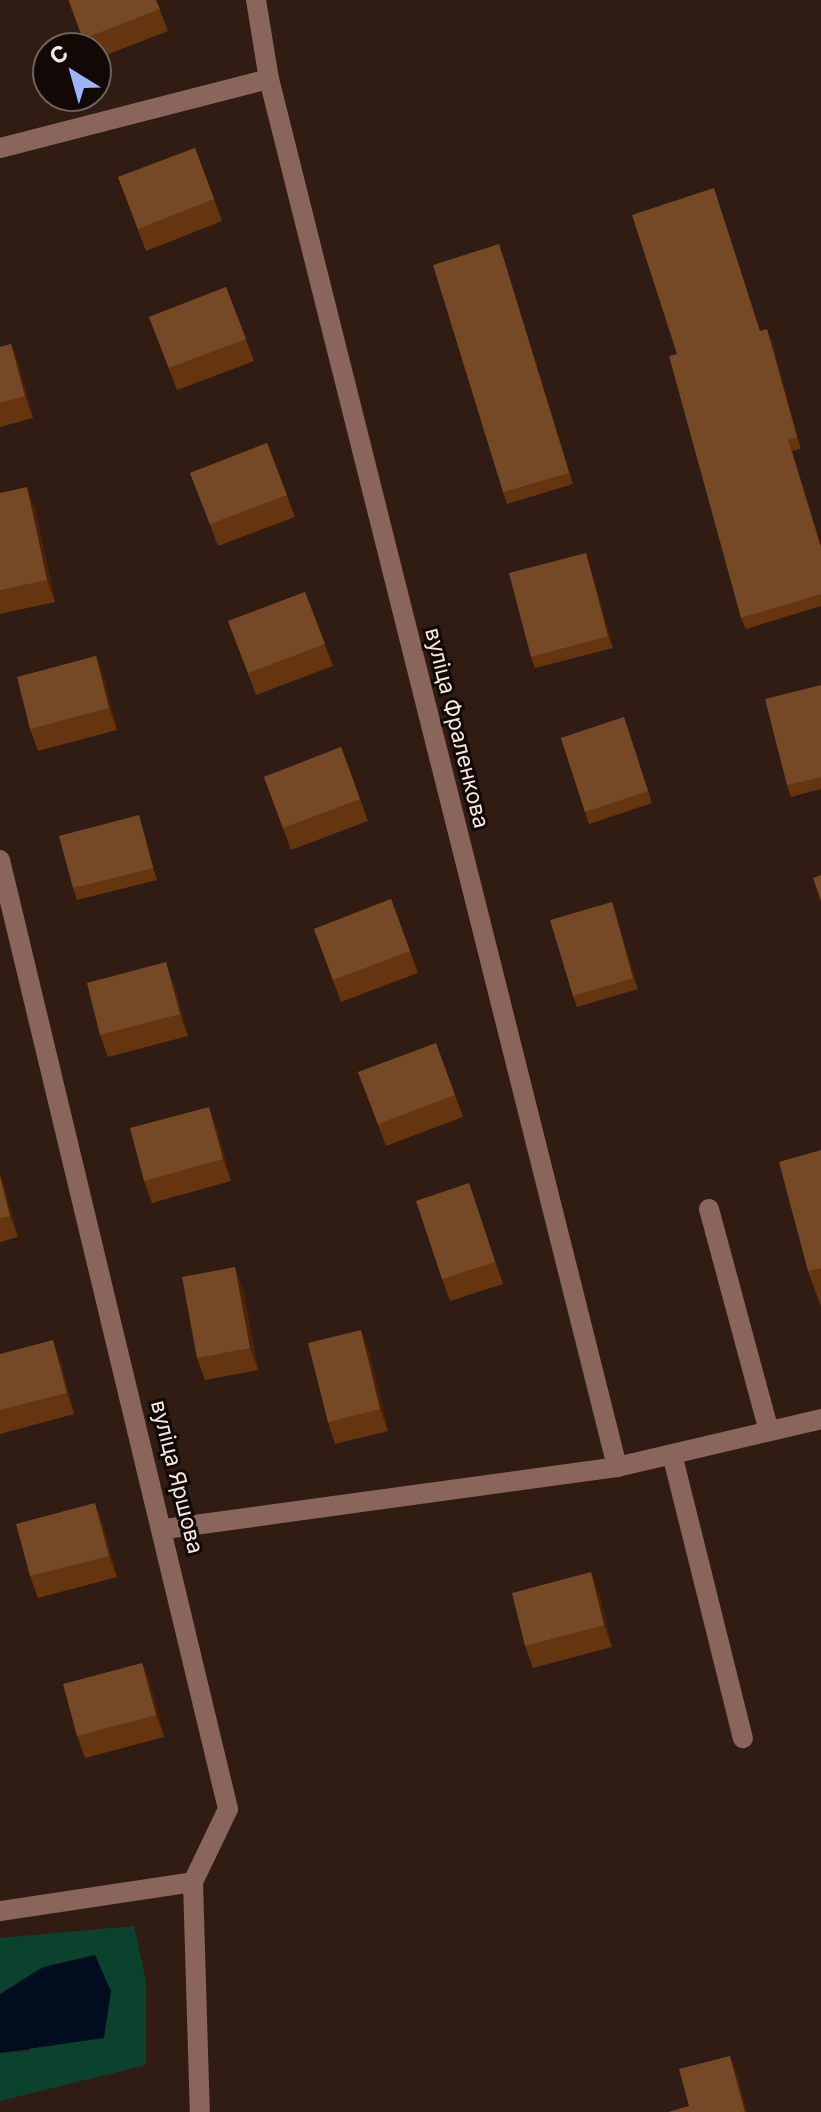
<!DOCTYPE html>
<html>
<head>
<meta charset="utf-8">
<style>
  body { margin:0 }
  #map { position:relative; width:821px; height:2112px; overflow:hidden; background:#311c13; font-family:Inter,sans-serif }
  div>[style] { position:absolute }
  .green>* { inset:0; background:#0b422d }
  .water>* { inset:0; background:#000d1f }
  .minor>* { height:20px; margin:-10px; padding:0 10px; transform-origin:10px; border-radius:10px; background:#89655c }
  .wall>* { inset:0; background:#653510 }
  .shaded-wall>* { inset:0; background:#4a2308 }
  .building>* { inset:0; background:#754926 }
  span { translate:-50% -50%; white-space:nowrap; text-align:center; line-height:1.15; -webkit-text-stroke:6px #120906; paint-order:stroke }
  .street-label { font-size:22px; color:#f6e8e1 }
  .north { position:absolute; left:32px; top:32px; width:80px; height:80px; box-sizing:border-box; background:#120906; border:2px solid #6d625e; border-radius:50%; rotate:323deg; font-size:22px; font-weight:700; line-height:32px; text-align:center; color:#f6e8e1 }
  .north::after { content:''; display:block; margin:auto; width:28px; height:36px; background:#9fb3fd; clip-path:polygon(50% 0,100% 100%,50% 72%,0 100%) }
</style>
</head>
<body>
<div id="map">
  <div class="green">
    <i style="clip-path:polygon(134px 1926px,146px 1981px,146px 2065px,0 2101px,0 2053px,30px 2051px,0 1994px,0 1938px)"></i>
  </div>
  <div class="water">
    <i style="clip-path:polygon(95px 1955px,111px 1991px,104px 2038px,0 2053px,0 1994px,43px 1967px)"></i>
  </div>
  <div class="minor">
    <i style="left:256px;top:0;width:80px;rotate:80.7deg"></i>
    <i style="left:269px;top:79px;width:1431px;rotate:75.92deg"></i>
    <i style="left:0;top:148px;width:278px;rotate:-14.4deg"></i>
    <i style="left:0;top:860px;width:976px;rotate:76.49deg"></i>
    <i style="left:228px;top:1809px;width:81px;rotate:115.6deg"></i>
    <i style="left:193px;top:1882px;width:230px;rotate:88.3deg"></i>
    <i style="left:709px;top:1209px;width:230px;rotate:74.9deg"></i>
    <i style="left:672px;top:1454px;width:293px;rotate:76deg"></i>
    <i style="left:165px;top:1529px;width:456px;rotate:-7.8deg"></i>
    <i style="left:617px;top:1467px;width:210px;rotate:-13.2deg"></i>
    <i style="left:0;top:1911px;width:195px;rotate:-8.5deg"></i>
  </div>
  <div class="wall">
    <i style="clip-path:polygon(68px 0,156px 0,168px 31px,96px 59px,96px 48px,86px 48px)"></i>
    <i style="clip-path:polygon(195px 148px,222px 221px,146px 251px,118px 177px)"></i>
    <i style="clip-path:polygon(503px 256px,573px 484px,507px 504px,503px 492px)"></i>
    <i style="clip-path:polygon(226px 287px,254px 361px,177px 390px,149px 317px)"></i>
    <i style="clip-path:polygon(767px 329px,801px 449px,792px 451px,821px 546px,821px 606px,746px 629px,741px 618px,760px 331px)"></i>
    <i style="clip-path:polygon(11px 344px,19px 366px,33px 418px,0 427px,0 347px)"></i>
    <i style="clip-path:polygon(267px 443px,295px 517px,218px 546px,190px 473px)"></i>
    <i style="clip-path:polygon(0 493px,35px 509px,55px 602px,0 614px)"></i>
    <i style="clip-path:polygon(586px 553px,613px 648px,535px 668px,531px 657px)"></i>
    <i style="clip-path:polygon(305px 592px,333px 666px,256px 695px,228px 621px)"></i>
    <i style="clip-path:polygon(96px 656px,104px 678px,117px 730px,38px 751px,30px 729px)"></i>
    <i style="clip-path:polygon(821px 685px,821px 789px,791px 797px,787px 785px)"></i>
    <i style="clip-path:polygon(624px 717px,652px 803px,589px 824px,561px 738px)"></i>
    <i style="clip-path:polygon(341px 747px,368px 821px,291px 850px,264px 777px)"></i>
    <i style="clip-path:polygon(139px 815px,157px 880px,77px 900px,73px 888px)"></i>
    <i style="clip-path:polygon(391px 899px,418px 973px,341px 1002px,314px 929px)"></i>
    <i style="clip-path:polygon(612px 902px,638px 989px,577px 1007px,573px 996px)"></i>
    <i style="clip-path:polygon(174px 984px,188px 1036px,108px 1057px,100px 1035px)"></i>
    <i style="clip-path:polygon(358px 1072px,455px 1095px,463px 1117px,386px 1146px)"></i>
    <i style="clip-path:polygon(217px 1129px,231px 1181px,152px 1203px,144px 1181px)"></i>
    <i style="clip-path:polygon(821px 1150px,821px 1307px,808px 1271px)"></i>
    <i style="clip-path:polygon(0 1174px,18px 1237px,0 1242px)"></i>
    <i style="clip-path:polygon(469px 1183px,503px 1284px,450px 1301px,442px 1279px)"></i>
    <i style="clip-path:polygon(243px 1289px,258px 1370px,205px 1380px,197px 1358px)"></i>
    <i style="clip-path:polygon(369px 1352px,388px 1431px,335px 1444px,328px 1422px)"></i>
    <i style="clip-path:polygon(0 1354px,61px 1362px,74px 1414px,0 1434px)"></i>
    <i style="clip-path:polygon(103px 1525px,117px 1577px,38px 1598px,30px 1576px)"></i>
    <i style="clip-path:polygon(599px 1594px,612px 1647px,533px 1668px,525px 1646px)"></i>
    <i style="clip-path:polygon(142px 1663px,150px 1684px,164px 1737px,85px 1758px,77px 1736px)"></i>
  </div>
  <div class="shaded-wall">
    <i style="clip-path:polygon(767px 329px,772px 341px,801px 449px,797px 437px)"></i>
    <i style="clip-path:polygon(11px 344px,19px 366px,33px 418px,25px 396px)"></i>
    <i style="clip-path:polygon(27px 487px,35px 509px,55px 602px,47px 580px)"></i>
    <i style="clip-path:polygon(586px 553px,590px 564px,613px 648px,608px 636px)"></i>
    <i style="clip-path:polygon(96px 656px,104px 678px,117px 730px,109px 708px)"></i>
    <i style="clip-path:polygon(139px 815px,143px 827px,157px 880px,153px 868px)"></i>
    <i style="clip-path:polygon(612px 902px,616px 914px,638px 989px,633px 978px)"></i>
    <i style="clip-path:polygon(166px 962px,174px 984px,188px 1036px,180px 1014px)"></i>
    <i style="clip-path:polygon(209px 1107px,217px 1129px,231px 1181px,223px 1159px)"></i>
    <i style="clip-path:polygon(0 1174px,4px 1185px,18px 1237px,10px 1216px)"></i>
    <i style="clip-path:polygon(235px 1267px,243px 1289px,258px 1370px,250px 1348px)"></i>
    <i style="clip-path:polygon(361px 1330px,369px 1352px,388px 1431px,380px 1409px)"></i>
    <i style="clip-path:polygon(53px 1340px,61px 1362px,74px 1414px,67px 1393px)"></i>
    <i style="clip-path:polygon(95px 1503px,103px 1525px,117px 1577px,109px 1556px)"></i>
    <i style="clip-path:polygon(591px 1572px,599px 1594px,612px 1647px,604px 1625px)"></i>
    <i style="clip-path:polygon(142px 1663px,150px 1684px,164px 1737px,156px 1715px)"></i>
    <i style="clip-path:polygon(730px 2056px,738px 2077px,747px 2112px,745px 2112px)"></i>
  </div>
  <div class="building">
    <i style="clip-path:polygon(69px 0,156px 0,160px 9px,83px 39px)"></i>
    <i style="clip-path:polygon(195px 148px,214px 199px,138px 229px,118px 177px)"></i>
    <i style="clip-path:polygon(714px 188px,760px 331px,767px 329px,797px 437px,788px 440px,821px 548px,821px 594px,741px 618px,669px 356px,677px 354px,632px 215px)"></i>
    <i style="clip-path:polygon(499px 244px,569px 473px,503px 492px,433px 265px)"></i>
    <i style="clip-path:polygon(226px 287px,246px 339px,169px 368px,149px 317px)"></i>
    <i style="clip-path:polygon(11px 344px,25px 396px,0 403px,0 347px)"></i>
    <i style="clip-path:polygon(267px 443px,287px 495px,210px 524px,190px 473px)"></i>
    <i style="clip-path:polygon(27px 487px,47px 580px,0 590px,0 493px)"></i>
    <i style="clip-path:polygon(586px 553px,608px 636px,531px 657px,509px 573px)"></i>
    <i style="clip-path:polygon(305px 592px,325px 644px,248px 673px,228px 621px)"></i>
    <i style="clip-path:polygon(96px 656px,109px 708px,30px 729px,17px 677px)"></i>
    <i style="clip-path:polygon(821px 685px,821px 777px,787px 785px,765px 699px)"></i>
    <i style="clip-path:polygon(624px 717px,648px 791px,585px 812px,561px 738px)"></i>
    <i style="clip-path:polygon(341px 747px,360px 799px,283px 828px,264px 777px)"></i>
    <i style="clip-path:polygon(139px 815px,153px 868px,73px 888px,59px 836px)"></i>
    <i style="clip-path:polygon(821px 875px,821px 901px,813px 878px)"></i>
    <i style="clip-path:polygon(391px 899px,410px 951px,333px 980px,314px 929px)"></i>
    <i style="clip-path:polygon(612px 902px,633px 978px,573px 996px,550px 920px)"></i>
    <i style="clip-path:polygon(166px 962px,180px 1014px,100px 1035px,87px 983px)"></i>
    <i style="clip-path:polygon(436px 1043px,455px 1095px,378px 1124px,358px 1072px)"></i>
    <i style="clip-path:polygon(209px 1107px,223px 1159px,144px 1181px,130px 1128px)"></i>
    <i style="clip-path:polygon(821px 1150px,821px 1268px,808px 1271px,779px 1162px)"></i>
    <i style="clip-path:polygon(0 1178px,10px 1216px,0 1218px)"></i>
    <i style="clip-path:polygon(469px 1183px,495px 1262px,442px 1279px,416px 1201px)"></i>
    <i style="clip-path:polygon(235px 1267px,250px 1348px,197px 1358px,182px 1277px)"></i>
    <i style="clip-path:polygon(361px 1330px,380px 1409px,328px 1422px,308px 1343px)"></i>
    <i style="clip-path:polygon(53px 1340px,67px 1393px,0 1410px,0 1354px)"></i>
    <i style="clip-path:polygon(95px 1503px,109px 1556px,30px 1576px,16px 1524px)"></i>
    <i style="clip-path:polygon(591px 1572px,604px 1625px,525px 1646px,512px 1593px)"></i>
    <i style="clip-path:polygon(142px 1663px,156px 1715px,77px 1736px,63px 1684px)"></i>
    <i style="clip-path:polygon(730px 2056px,745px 2112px,668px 2112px,689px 2106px,679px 2069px)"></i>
  </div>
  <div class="street-label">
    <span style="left:457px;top:728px;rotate:76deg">вуліца Фраленкова</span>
    <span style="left:177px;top:1477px;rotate:76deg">вуліца Яршова</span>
  </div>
  <div class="north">С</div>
</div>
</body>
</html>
